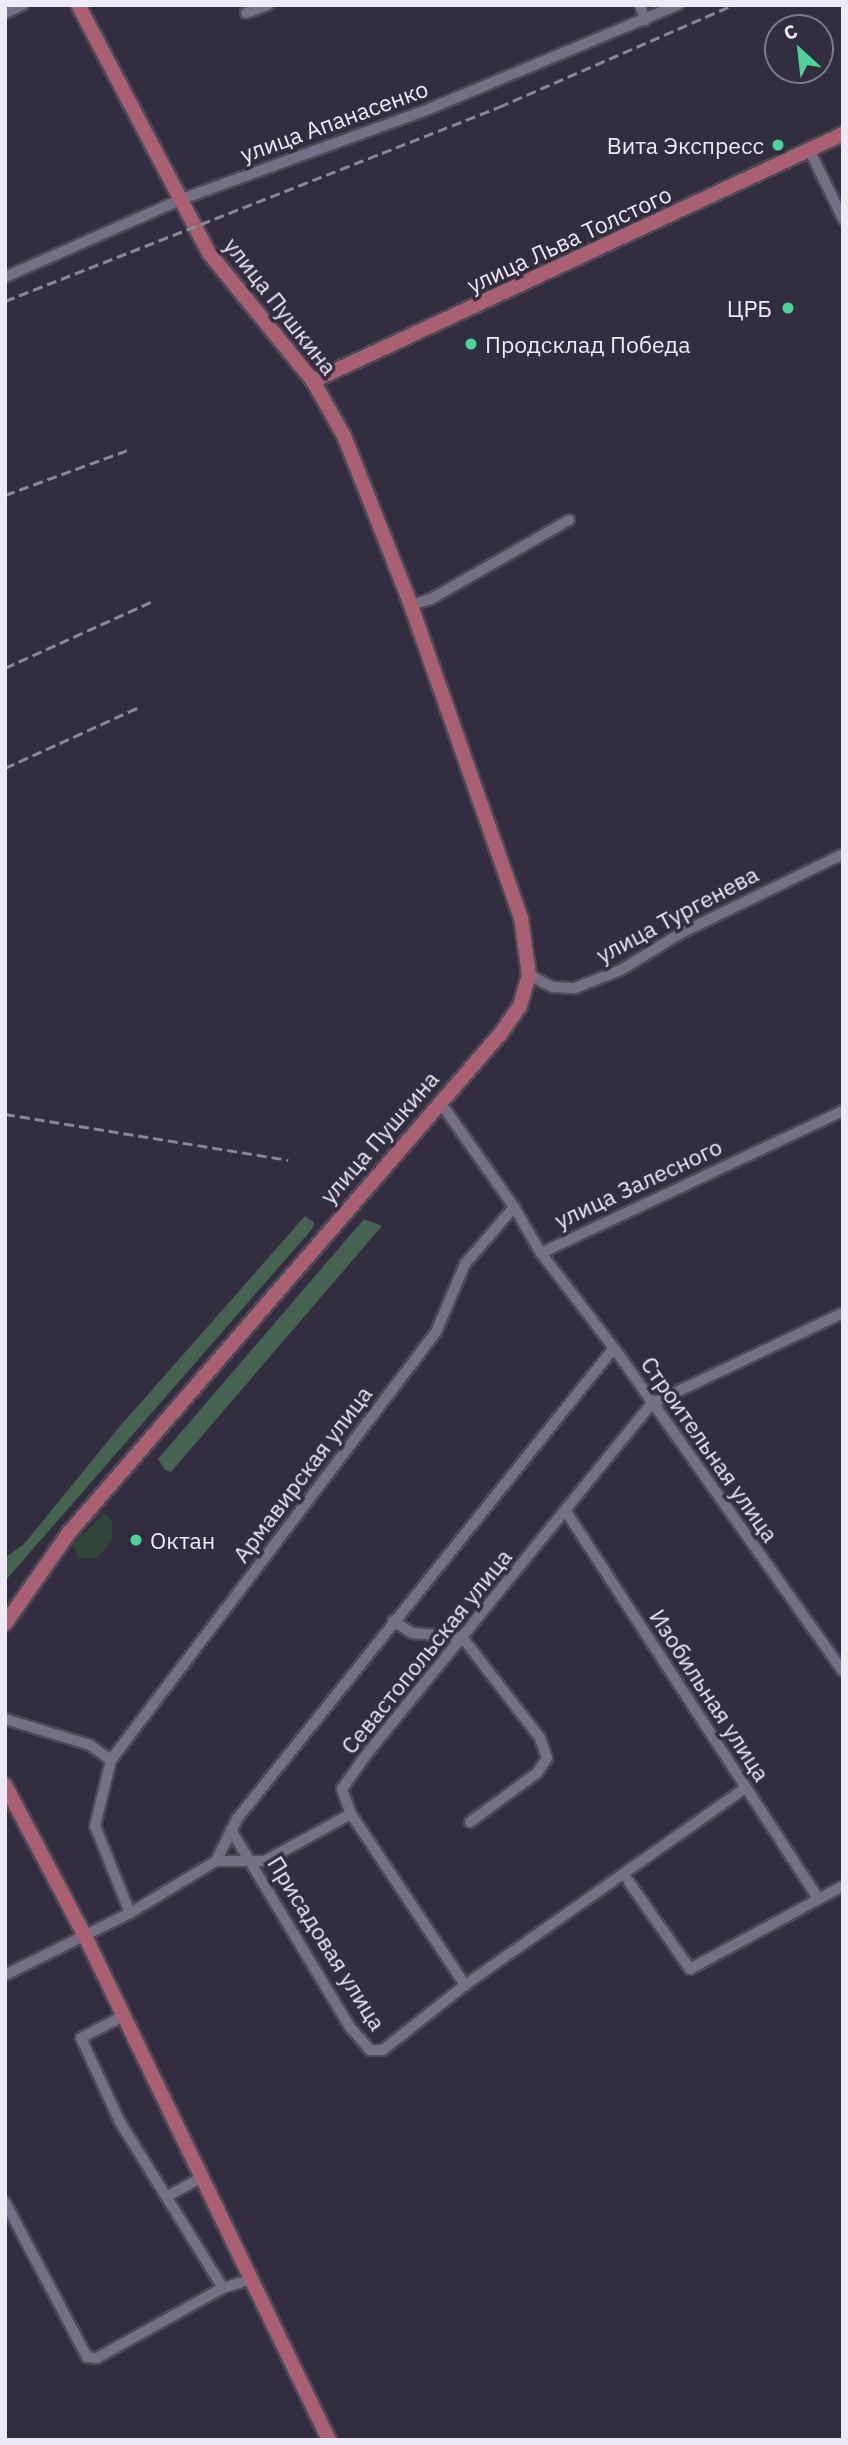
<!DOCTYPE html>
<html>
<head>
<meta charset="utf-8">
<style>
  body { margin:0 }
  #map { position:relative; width:848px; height:2445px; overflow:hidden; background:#332e3f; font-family:"IBM Plex Sans",sans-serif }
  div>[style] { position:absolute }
  .green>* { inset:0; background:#324539 }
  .forest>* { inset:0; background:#466250 }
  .roads { filter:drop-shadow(2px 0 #4d4957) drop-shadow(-2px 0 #4d4957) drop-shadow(0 2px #4d4957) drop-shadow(0 -2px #4d4957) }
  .minor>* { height:10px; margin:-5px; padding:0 5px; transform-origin:5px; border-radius:5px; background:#757084 }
  .major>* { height:14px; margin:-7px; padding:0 7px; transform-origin:7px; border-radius:7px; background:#a96073 }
  .rail>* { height:2.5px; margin-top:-1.25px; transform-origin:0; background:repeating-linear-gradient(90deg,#8a8695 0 10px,transparent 0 15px) }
  .dots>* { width:19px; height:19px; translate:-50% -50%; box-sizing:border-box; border:4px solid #332e3f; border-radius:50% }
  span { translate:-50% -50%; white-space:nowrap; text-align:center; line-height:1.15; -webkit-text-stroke:7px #332e3f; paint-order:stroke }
  .street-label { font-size:23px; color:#edeaf6 }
  .poi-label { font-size:23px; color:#edeaf6 }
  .right { translate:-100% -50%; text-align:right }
  .left { translate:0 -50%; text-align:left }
  .frame { position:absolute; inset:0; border:7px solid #edeaf6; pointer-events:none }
  .north { position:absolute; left:764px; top:14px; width:70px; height:70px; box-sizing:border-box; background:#332e3f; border:2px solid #7d7988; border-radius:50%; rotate:333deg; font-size:19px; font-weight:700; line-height:28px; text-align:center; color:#edeaf6 }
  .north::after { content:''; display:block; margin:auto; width:24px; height:32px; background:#4fd399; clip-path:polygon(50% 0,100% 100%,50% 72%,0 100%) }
</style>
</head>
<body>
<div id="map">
  <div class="green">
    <i style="clip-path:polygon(105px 1513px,112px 1521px,112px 1540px,97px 1558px,78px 1558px,73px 1544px)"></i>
  </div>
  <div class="forest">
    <i style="clip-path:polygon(305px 1216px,314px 1222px,313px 1228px,5px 1581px,5px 1558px,24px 1544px,121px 1425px)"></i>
    <i style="clip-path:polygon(364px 1219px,382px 1226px,171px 1472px,165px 1470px,158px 1459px)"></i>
  </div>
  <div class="roads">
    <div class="minor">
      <i style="left:640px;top:5px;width:16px;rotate:72deg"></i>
      <i style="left:5px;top:13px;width:19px;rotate:-25deg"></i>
      <i style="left:246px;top:13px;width:23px;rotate:-20deg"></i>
      <i style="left:809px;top:149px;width:78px;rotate:64.1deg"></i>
      <i style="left:5px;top:277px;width:193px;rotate:-23.8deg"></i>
      <i style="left:182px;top:199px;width:263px;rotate:-20deg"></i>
      <i style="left:429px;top:109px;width:270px;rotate:-22.7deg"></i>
      <i style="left:411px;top:605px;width:21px;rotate:-17deg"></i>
      <i style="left:431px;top:599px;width:159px;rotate:-29.8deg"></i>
      <i style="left:529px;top:975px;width:27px;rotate:27deg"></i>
      <i style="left:553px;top:987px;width:22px;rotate:3deg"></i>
      <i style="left:575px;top:988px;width:49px;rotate:-21.4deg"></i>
      <i style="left:621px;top:970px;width:70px;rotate:-31.7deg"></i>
      <i style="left:681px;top:933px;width:180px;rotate:-26deg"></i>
      <i style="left:440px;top:1102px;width:128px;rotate:54.8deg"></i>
      <i style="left:514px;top:1207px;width:53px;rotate:59.6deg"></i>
      <i style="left:541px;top:1253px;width:334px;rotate:-25.2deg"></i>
      <i style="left:541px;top:1253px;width:120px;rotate:52.5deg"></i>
      <i style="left:614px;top:1348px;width:396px;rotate:54.7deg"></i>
      <i style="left:567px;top:1513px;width:461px;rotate:56.9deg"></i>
      <i style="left:393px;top:1621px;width:22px;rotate:32deg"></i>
      <i style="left:412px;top:1633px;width:50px;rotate:4.6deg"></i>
      <i style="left:462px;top:1637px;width:128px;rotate:52.3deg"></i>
      <i style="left:540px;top:1738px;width:21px;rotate:71deg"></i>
      <i style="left:547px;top:1758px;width:18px;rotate:124deg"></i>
      <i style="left:537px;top:1773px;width:83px;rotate:143.8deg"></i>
      <i style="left:5px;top:1719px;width:89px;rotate:17deg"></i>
      <i style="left:90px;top:1745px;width:26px;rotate:36deg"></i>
      <i style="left:111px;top:1760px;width:537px;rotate:-52.79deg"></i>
      <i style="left:436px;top:1332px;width:74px;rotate:-66.9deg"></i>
      <i style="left:465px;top:1264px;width:75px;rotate:-49.3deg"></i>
      <i style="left:111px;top:1760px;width:68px;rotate:103.6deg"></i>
      <i style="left:95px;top:1826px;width:94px;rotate:68.1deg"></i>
      <i style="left:351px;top:1814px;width:206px;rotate:56.3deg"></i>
      <i style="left:231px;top:1830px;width:230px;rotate:58.9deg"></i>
      <i style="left:350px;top:2027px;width:30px;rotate:49deg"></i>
      <i style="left:370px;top:2050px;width:13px"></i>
      <i style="left:383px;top:2050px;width:105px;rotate:-38.4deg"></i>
      <i style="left:465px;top:1985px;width:342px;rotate:-35.1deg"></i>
      <i style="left:216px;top:1861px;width:49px"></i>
      <i style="left:265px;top:1861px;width:98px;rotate:-28.7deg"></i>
      <i style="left:351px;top:1814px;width:27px;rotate:-110deg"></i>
      <i style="left:342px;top:1789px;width:42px;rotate:-54.8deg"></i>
      <i style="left:366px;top:1755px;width:452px;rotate:-50.9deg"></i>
      <i style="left:651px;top:1404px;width:212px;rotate:-25.4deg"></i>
      <i style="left:624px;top:1875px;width:115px;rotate:54.9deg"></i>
      <i style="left:690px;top:1969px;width:174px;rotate:-28.5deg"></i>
      <i style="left:5px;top:1975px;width:140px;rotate:-26.4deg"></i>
      <i style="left:130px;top:1913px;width:100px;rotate:-31.2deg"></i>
      <i style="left:216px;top:1861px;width:47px;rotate:-63.4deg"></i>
      <i style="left:237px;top:1819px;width:603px;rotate:-51.33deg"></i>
      <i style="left:121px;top:2017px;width:45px;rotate:152.3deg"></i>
      <i style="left:81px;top:2038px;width:93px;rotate:65.1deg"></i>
      <i style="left:120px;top:2122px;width:195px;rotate:58.2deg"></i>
      <i style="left:168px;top:2196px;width:39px;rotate:-29deg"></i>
      <i style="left:5px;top:2202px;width:175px;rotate:62.1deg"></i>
      <i style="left:87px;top:2357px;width:10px;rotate:6deg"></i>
      <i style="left:97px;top:2358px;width:144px;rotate:-29.1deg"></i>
      <i style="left:223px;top:2288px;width:28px;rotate:-17deg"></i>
    </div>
    <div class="major">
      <i style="left:313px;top:381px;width:585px;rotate:-24.99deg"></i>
      <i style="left:5px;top:1624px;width:110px;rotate:-55deg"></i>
      <i style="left:68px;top:1534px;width:662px;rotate:-49.16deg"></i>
      <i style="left:501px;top:1033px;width:33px;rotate:-55deg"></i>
      <i style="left:520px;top:1006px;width:32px;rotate:-74deg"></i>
      <i style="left:529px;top:975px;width:58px;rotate:-98deg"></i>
      <i style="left:521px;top:918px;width:332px;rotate:-109.4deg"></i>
      <i style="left:411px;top:605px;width:182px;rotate:-111.6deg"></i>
      <i style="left:344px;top:436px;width:63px;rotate:-119.4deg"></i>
      <i style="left:313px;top:381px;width:165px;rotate:-129.1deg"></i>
      <i style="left:209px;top:253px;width:280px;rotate:-117.8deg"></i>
      <i style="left:5px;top:1785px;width:169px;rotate:62.1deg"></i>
      <i style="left:84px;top:1934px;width:562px;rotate:64.16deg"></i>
    </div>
  </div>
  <div class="rail">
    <i style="left:5px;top:301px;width:531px;rotate:-21.44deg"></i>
    <i style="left:499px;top:107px;width:254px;rotate:-23.6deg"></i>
    <i style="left:5px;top:495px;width:134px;rotate:-20.1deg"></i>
    <i style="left:5px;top:668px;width:165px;rotate:-24.4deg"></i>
    <i style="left:5px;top:768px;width:147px;rotate:-24.5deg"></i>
    <i style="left:5px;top:1114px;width:287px;rotate:9.2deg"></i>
  </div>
  <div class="dots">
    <i style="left:778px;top:145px;background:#4fd399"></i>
    <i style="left:788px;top:308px;background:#4fd399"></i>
    <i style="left:471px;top:344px;background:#4fd399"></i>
    <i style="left:136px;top:1540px;background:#4fd399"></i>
  </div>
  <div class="street-label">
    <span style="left:334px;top:121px;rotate:-20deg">улица Апанасенко</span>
    <span style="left:569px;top:239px;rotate:-25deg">улица Льва Толстого</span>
    <span style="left:281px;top:306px;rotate:52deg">улица Пушкина</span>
    <span style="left:677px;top:914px;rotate:-28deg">улица Тургенева</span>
    <span style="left:379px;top:1137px;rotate:-49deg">улица Пушкина</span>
    <span style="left:638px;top:1183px;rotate:-25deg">улица Залесного</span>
    <span style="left:710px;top:1449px;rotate:55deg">Строительная улица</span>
    <span style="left:302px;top:1474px;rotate:-53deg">Армавирская улица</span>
    <span style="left:426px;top:1651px;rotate:-51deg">Севастопольская улица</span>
    <span style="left:710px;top:1695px;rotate:57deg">Изобильная улица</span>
    <span style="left:327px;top:1943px;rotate:58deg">Присадовая улица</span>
  </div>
  <div class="poi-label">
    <span class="right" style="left:764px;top:145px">Вита Экспресс</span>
    <span class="right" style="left:772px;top:308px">ЦРБ</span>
    <span class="left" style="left:485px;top:344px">Продсклад Победа</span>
    <span class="left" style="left:150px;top:1540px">Октан</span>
  </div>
  <div class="frame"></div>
  <div class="north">С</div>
</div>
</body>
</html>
